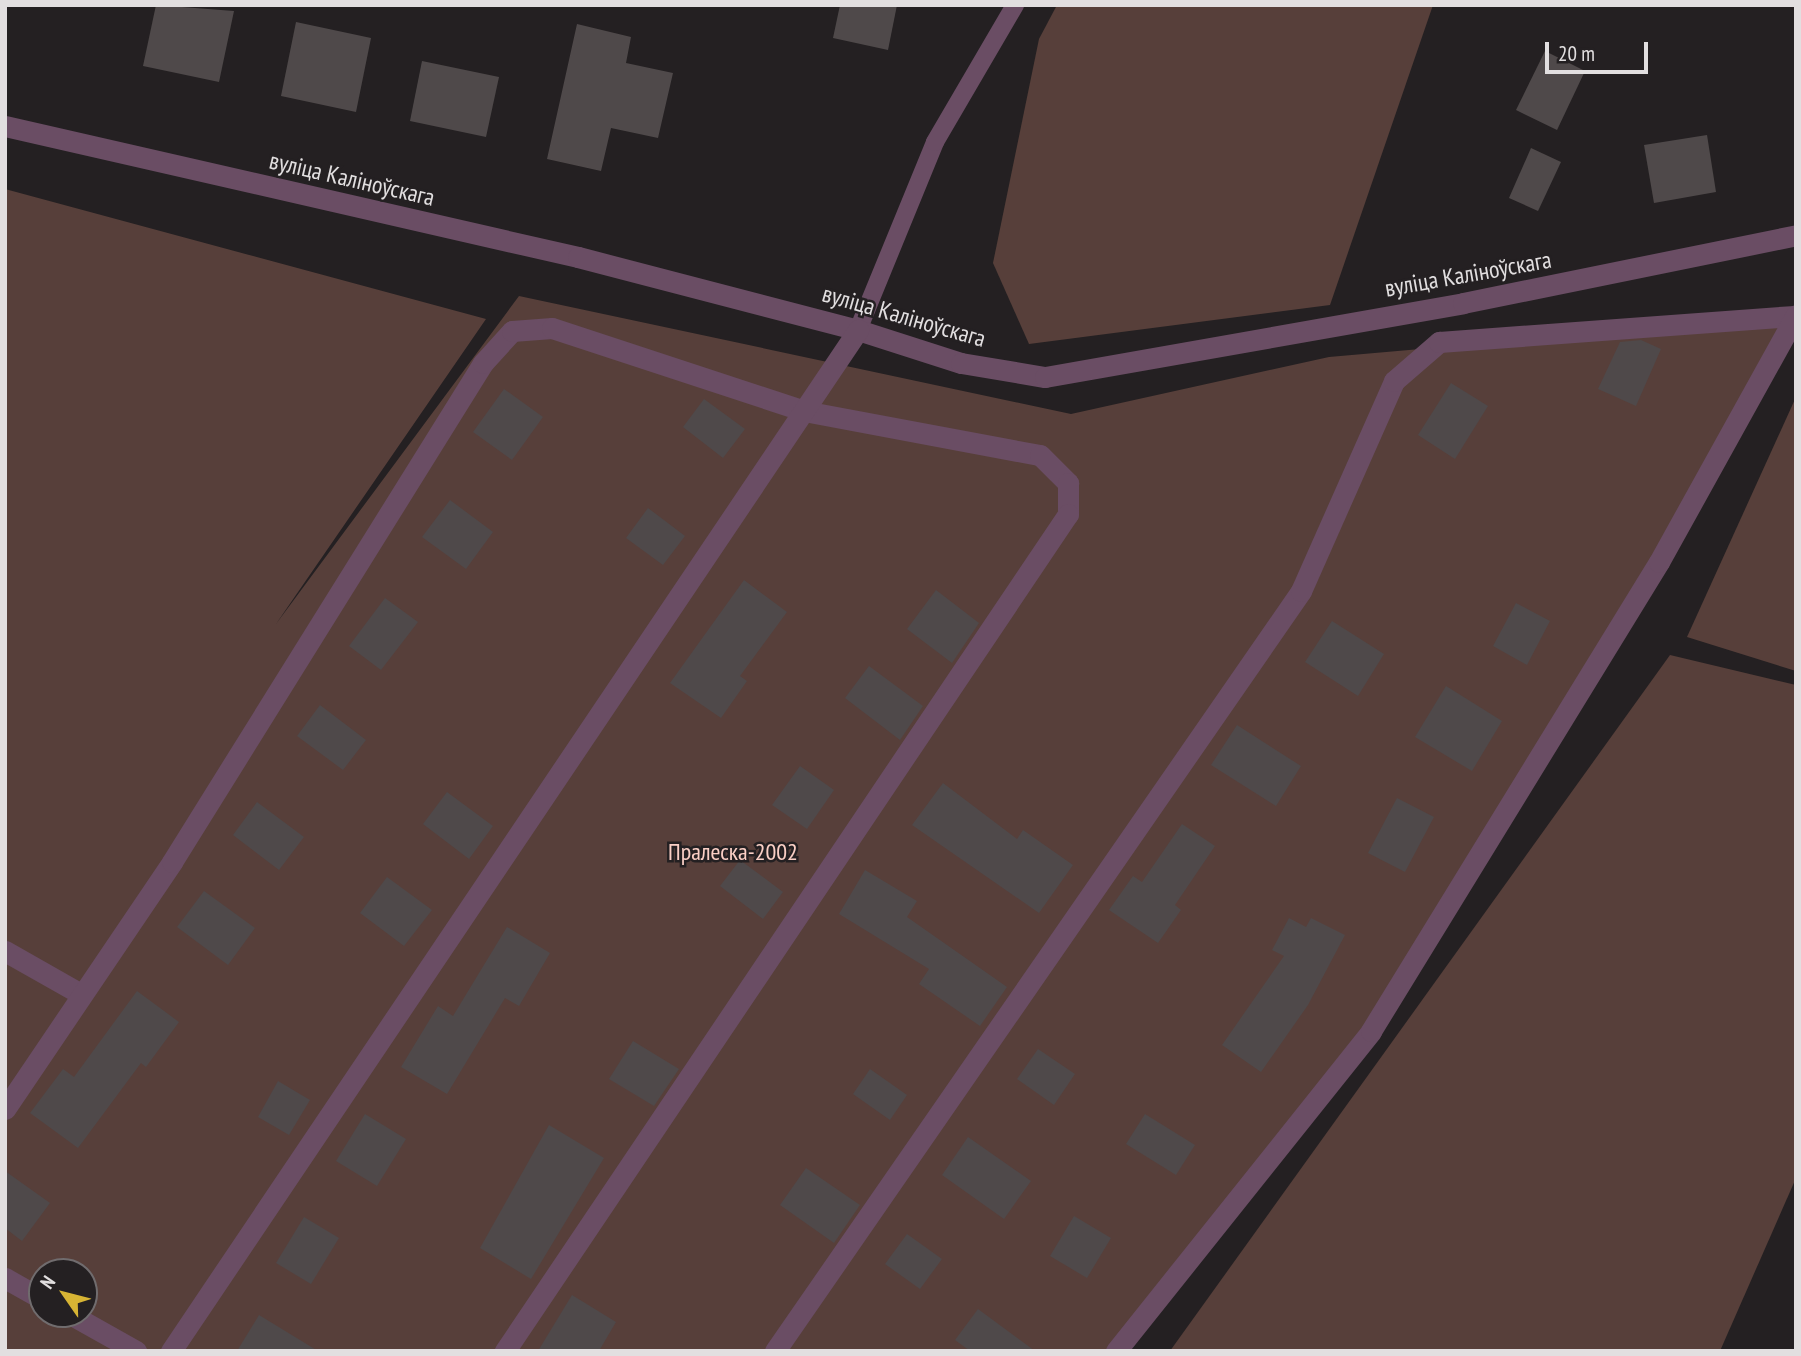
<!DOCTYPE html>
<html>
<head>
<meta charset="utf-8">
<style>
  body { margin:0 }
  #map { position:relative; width:1801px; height:1356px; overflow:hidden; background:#242022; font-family:"PT Sans Narrow",sans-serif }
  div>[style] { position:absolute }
  .green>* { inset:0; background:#573f3a }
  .building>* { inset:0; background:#4f494a }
  .lane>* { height:18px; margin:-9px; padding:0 9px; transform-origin:9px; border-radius:9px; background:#6a4d64 }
  .street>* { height:21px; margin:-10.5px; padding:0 10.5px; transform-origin:10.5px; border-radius:10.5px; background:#6a4d64 }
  span { translate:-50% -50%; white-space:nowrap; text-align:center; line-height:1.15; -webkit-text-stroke:5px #242022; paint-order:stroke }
  .street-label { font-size:24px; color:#e2dfe0 }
  .park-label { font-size:24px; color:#facfc5 }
  .frame { position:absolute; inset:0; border:7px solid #e2dfe0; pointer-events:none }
  .north { position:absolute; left:28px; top:1258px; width:70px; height:70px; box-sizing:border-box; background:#242022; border:2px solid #706c6e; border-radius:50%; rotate:305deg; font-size:19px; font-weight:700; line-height:28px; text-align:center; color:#e2dfe0 }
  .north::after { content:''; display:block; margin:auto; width:24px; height:32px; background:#d7b434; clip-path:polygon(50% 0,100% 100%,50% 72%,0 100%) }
  .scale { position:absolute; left:1545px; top:42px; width:103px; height:32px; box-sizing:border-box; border:4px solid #e2dfe0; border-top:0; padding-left:9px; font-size:21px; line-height:24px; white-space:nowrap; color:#e2dfe0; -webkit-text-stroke:5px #242022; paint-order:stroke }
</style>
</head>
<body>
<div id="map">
  <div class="green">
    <i style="clip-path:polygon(1057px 5px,1433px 5px,1330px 305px,1029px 344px,993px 263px,1039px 39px)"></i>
    <i style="clip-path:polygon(evenodd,5px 189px,486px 319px,276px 624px,519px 296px,1071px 414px,1329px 357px,1795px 316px,1371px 1031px,1112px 1351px,5px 1351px,5px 189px,42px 1272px,84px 1272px,84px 1314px,42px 1314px,42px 1272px)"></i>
    <i style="clip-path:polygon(1796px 397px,1796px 671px,1687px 637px)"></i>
    <i style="clip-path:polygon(1670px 655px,1796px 685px,1796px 1178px,1720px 1351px,1170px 1351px)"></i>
  </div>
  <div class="building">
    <i style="clip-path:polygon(156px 5px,234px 11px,219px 82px,143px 66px)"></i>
    <i style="clip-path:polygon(840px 5px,897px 5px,888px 50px,833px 38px)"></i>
    <i style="clip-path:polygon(296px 22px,371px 38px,356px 112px,281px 96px)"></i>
    <i style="clip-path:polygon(577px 24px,631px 37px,626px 63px,673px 73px,658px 138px,611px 128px,601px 171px,547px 159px)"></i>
    <i style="clip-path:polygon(1545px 51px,1585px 71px,1557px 130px,1516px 110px)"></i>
    <i style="clip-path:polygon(422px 61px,499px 77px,486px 137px,410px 121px)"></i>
    <i style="clip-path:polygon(1707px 135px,1716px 192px,1654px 203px,1644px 145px)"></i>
    <i style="clip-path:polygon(1531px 148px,1561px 162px,1538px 211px,1509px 198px)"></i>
    <i style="clip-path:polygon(1641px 340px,1661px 349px,1636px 406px,1598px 389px,1620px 342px)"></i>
    <i style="clip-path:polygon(1451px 383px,1488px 406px,1455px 459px,1418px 435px)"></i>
    <i style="clip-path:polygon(504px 389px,543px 417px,512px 460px,473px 432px)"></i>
    <i style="clip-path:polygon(704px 399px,745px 429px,723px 458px,683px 427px)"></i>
    <i style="clip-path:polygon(450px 500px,493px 532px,466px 569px,422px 537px)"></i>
    <i style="clip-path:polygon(648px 508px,685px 536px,663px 565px,626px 538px)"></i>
    <i style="clip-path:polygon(744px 580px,787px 612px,740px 676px,747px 681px,721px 718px,670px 683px)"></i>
    <i style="clip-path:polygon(936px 590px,979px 623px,952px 663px,907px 629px)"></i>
    <i style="clip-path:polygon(385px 598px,418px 622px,381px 670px,349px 646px)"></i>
    <i style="clip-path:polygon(1516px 603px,1550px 621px,1527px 665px,1493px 646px)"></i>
    <i style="clip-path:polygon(1332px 621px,1384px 654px,1358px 696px,1305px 662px)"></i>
    <i style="clip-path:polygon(869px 666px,923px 706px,900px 740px,845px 698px)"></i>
    <i style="clip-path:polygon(1446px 686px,1502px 721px,1472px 771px,1415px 737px)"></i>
    <i style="clip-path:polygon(320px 705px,366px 740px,343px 770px,297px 736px)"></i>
    <i style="clip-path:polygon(1237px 725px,1301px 766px,1276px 806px,1211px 765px)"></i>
    <i style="clip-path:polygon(800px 766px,834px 790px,807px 829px,772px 805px)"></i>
    <i style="clip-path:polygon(943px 783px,1017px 839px,1023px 830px,1073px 865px,1039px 913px,912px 825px)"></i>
    <i style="clip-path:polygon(447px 792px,493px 826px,469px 859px,423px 824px)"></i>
    <i style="clip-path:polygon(1397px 798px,1434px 817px,1405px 872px,1368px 853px)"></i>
    <i style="clip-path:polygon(257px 802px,304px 837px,279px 870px,233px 835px)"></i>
    <i style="clip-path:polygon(1182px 824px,1215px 846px,1175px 905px,1181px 910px,1158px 943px,1109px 910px,1133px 876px,1142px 882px)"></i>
    <i style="clip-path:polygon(740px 860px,783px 892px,763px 919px,720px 886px)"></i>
    <i style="clip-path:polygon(865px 870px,917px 901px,907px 917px,1007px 987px,980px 1026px,919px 984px,929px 969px,839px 914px)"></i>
    <i style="clip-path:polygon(387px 877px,432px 910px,404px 946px,360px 913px)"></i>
    <i style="clip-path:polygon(204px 891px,255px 928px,228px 965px,177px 927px)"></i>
    <i style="clip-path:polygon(1289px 918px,1306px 927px,1311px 918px,1345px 935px,1308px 1005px,1261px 1072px,1222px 1045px,1284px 956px,1272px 950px)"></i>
    <i style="clip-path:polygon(507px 927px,550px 953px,519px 1006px,505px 998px,447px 1094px,401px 1067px,438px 1006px,453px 1016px)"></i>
    <i style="clip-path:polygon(137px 991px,179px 1022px,146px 1067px,141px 1063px,78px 1148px,30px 1113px,63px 1069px,74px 1077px)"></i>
    <i style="clip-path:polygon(633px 1041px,679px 1069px,654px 1106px,609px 1079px)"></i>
    <i style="clip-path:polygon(1038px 1049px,1075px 1074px,1054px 1105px,1017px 1079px)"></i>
    <i style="clip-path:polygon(870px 1069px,907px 1095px,890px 1120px,853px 1094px)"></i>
    <i style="clip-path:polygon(278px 1081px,310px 1100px,289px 1135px,258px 1117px)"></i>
    <i style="clip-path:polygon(365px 1114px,406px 1139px,377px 1186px,336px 1161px)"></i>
    <i style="clip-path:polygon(1145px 1114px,1195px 1145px,1176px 1175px,1126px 1144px)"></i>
    <i style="clip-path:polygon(549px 1125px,604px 1158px,531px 1279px,480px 1248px)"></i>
    <i style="clip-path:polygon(968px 1137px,1031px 1181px,1004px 1219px,942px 1175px)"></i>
    <i style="clip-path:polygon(806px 1168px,860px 1205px,834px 1243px,780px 1205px)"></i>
    <i style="clip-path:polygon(5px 1171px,50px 1203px,22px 1241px,5px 1228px)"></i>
    <i style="clip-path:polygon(1074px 1216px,1111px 1238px,1087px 1278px,1050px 1256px)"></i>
    <i style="clip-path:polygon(304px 1217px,339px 1238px,311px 1284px,276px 1263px)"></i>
    <i style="clip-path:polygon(907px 1234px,942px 1259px,920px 1289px,885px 1264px)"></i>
    <i style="clip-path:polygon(572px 1295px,616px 1322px,599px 1351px,538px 1351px)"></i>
    <i style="clip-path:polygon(978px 1309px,1035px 1351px,970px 1351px,955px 1340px)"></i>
    <i style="clip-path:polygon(259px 1315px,318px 1351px,237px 1351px)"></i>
  </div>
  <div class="lane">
    <i style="left:858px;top:330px;width:203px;rotate:-67.7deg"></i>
    <i style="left:935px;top:142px;width:159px;rotate:-59.7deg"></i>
  </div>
  <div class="street">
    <i style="left:5px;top:126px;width:588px;rotate:12.88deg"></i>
    <i style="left:578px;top:257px;width:289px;rotate:14.6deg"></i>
    <i style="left:858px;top:330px;width:108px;rotate:17.8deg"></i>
    <i style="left:961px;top:363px;width:85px;rotate:9.5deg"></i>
    <i style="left:1045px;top:377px;width:424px;rotate:-10deg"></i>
    <i style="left:1463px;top:303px;width:340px;rotate:-11.5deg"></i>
    <i style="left:5px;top:951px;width:85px;rotate:29.6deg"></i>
    <i style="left:5px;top:1109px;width:298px;rotate:-55.9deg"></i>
    <i style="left:172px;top:862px;width:588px;rotate:-58.07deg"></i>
    <i style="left:483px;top:363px;width:43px;rotate:-47.8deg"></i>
    <i style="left:512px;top:331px;width:40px;rotate:-4.3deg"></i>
    <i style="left:552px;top:328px;width:265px;rotate:18.2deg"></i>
    <i style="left:804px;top:411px;width:240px;rotate:10.6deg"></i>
    <i style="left:1040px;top:455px;width:40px;rotate:45deg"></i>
    <i style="left:1068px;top:483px;width:31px;rotate:90deg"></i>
    <i style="left:1068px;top:514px;width:1009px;rotate:123.93deg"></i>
    <i style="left:5px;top:1278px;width:43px;rotate:29.6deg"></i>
    <i style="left:70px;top:1314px;width:76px;rotate:29.3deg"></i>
    <i style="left:171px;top:1351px;width:1231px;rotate:-56.06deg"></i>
    <i style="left:775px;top:1351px;width:924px;rotate:-55.31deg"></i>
    <i style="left:1301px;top:591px;width:230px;rotate:-66.1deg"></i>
    <i style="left:1394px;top:381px;width:60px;rotate:-40.9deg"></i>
    <i style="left:1439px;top:342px;width:357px;rotate:-4.2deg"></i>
    <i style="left:1116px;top:1351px;width:409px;rotate:-51.4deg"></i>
    <i style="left:1371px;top:1031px;width:550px;rotate:-58.45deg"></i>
    <i style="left:1659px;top:562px;width:282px;rotate:-61deg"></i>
  </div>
  <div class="street-label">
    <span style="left:352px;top:179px;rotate:13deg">вуліца Каліноўскага</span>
    <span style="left:1468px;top:274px;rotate:-10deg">вуліца Каліноўскага</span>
    <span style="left:904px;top:316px;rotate:16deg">вуліца Каліноўскага</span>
  </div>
  <div class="park-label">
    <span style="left:733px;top:852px">Пралеска-2002</span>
  </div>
  <div class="frame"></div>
  <div class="north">N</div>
  <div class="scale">20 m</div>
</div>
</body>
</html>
